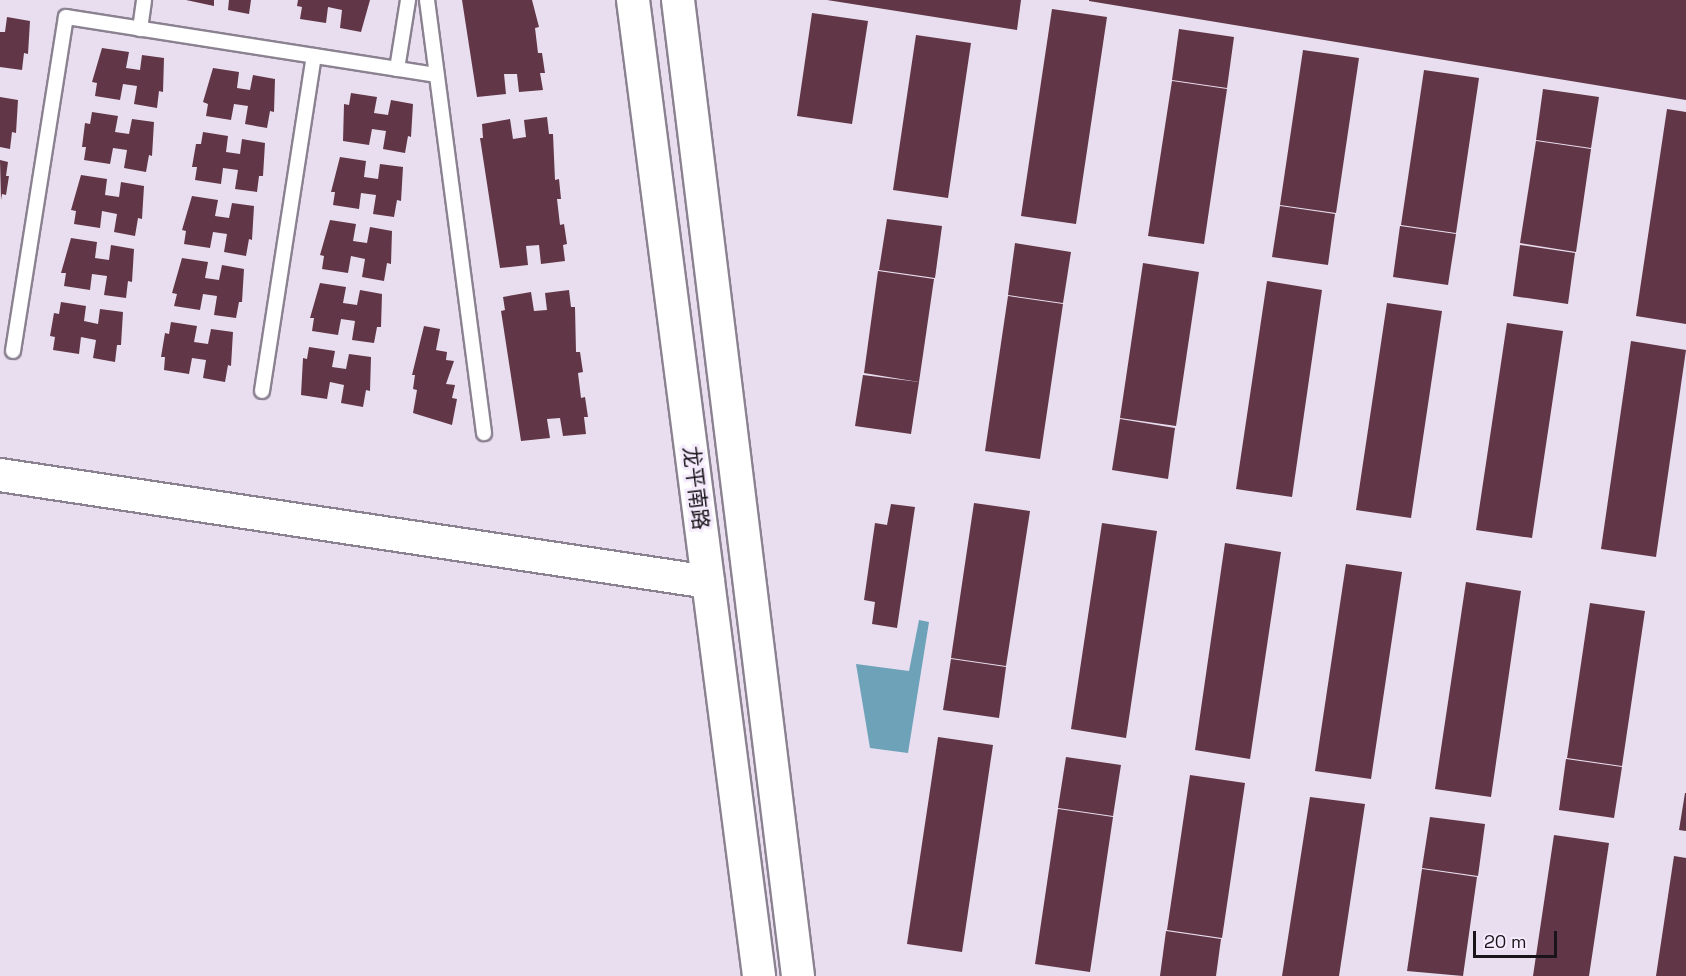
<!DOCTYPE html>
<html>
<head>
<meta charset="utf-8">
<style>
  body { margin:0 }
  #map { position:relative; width:1686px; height:976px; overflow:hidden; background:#e8deef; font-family:"Space Grotesk","Noto Sans SC",sans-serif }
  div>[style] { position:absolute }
  .water>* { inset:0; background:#6da2b8 }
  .building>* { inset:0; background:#613646 }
  .roads { filter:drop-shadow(2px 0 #8b8291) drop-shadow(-2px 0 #8b8291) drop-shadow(0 2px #8b8291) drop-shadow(0 -2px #8b8291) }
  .service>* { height:14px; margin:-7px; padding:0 7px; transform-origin:7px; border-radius:7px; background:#fff }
  .tertiary>* { height:32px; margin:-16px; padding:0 16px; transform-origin:16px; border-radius:16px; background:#fff }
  span { translate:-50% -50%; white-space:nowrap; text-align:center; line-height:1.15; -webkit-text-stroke:6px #f5ebfc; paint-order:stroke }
  .street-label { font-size:21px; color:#18141a }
  .scale { position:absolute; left:1473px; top:931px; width:84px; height:27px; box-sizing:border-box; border:3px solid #18141a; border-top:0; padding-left:8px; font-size:18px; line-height:21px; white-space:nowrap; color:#18141a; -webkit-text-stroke:4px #f5ebfc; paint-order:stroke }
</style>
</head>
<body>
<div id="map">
  <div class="water">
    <i style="clip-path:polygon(919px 620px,929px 622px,908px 753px,870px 748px,856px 664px,909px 671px)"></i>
  </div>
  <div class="building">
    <i style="clip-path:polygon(186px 0,214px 0,214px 6px)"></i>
    <i style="clip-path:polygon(229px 0,251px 0,249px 14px,228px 10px)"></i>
    <i style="clip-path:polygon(298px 0,370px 0,361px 32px,340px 28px,342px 10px,328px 7px,326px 23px,300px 19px,302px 7px,297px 6px)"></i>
    <i style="clip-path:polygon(462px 0,532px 0,539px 27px,535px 28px,538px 53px,542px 53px,545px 73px,540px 73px,543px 90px,519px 92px,517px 74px,504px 74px,506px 94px,477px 97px)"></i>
    <i style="clip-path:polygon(827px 0,1021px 0,1017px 30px)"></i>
    <i style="clip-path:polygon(1089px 0,1686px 0,1686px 100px,1089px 1px)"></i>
    <i style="clip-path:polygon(1052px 9px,1107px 17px,1076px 224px,1021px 216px)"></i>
    <i style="clip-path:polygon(812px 13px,868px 21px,852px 124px,797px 116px)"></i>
    <i style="clip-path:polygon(7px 17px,30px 21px,28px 54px,24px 53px,22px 70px,0 67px,0 32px,5px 32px)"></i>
    <i style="clip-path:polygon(1179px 29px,1234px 37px,1227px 88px,1172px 80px)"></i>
    <i style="clip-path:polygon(916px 35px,971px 43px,948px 198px,893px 190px)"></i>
    <i style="clip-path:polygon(102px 48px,129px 52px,126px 68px,140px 70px,142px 55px,164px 58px,163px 92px,159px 91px,157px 108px,134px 104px,137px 86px,123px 84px,120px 100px,95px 96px,97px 83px,92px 82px)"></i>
    <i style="clip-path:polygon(1303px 50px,1359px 58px,1336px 213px,1280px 205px)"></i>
    <i style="clip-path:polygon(213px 68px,239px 72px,237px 88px,250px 90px,253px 75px,275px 79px,274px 112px,270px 111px,267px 128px,245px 124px,248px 106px,234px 104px,231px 120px,206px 116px,208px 104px,203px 102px)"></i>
    <i style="clip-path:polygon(1424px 70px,1479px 78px,1456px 233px,1401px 225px)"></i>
    <i style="clip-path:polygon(1172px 81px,1227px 89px,1204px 244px,1148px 236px)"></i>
    <i style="clip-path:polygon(1543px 89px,1599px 97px,1591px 148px,1536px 140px)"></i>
    <i style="clip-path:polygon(351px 93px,377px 97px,374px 113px,388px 115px,391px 100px,413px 104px,411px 137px,408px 136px,405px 153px,383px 149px,386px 131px,372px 129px,369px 145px,343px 141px,344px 104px,349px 105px)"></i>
    <i style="clip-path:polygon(0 97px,18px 100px,16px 133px,12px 132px,10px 149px,0 147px)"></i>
    <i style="clip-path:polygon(1667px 109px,1686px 112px,1686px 324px,1636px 316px)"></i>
    <i style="clip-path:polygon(92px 112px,118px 116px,115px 132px,129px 134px,132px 119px,154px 122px,152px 156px,149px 155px,146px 172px,124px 168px,127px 150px,113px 148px,110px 164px,84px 160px,86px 147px,82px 147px,85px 123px,90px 124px)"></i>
    <i style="clip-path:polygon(547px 117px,549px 134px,553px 134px,555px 180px,559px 179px,561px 199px,557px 199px,560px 225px,564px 224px,567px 244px,563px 245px,565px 261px,541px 264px,539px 245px,526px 246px,528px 265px,500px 268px,480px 138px,483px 138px,482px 124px,510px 119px,513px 139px,526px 137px,524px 120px)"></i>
    <i style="clip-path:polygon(203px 132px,228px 136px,226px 152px,240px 154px,242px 139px,265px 143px,263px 176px,259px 176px,257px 192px,235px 189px,238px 170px,223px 168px,221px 184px,195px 180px,197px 167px,192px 167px,196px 144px,201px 144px)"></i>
    <i style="clip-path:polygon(1536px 141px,1591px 149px,1576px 252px,1520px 243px)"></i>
    <i style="clip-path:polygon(340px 157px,366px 161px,364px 177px,378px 179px,380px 164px,403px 167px,401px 201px,397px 200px,394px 217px,373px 214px,376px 195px,361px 193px,359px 209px,333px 205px,335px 192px,331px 192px)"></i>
    <i style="clip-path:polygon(0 160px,8px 162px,6px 176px,9px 176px,6px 195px,2px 194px,1px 200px)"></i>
    <i style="clip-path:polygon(81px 175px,107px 179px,105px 195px,119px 197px,121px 182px,144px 186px,142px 219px,138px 218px,135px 236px,114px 232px,117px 214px,102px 211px,100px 228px,74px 224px,76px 211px,71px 210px)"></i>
    <i style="clip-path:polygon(192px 196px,218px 200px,215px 216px,229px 218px,232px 203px,254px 206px,252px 240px,249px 239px,246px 256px,224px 252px,227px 234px,213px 232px,210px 248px,184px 244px,186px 231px,182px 230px)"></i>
    <i style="clip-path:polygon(1280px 206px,1335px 214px,1328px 265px,1272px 257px)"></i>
    <i style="clip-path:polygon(887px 219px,942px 226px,935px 278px,879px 270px)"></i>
    <i style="clip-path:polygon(330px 220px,356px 224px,353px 241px,367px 243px,370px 227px,392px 231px,391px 264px,387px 263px,384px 281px,362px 277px,365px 259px,351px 256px,348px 273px,322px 269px,324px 256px,320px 255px)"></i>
    <i style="clip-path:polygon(1400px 226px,1456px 234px,1448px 285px,1393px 277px)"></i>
    <i style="clip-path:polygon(71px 238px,97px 242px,95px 258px,109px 260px,111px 245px,134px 249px,132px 282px,128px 281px,126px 298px,104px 295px,107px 276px,92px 274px,90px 290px,64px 286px,66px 273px,61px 273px)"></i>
    <i style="clip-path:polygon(1015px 243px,1071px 252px,1063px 303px,1008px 295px)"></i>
    <i style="clip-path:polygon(1520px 245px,1575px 253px,1568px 304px,1513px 296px)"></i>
    <i style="clip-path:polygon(182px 258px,208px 262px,205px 278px,219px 280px,222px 265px,244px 269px,242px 302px,239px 302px,236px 318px,214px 315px,217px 296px,203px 294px,200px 310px,174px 306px,177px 294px,172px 293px)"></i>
    <i style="clip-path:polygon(1143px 263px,1199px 272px,1176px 426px,1120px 418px)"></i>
    <i style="clip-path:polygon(878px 271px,934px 279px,919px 382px,864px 373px)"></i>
    <i style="clip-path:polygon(1267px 281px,1322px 290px,1292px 497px,1236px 489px)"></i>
    <i style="clip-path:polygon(320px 283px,346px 287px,343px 303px,357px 305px,360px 290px,382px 294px,381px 327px,377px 327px,374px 343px,352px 340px,355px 321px,341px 319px,338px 335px,312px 331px,314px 318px,310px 318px)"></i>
    <i style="clip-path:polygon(569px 290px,571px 307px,575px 307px,576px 352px,580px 352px,583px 372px,578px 373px,581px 398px,585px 397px,588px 417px,584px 417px,586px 434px,563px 436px,560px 418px,547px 419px,550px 438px,521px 441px,501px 311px,505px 310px,503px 297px,531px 292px,534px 311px,547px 310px,545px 293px)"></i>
    <i style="clip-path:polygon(1008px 296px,1063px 304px,1040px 459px,985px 451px)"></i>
    <i style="clip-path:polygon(61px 302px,86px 306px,84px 321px,98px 324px,100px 309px,123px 312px,121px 345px,117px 345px,115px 362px,93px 358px,96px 340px,81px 337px,79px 354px,53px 350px,55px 337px,50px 336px,54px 313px,59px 314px)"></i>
    <i style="clip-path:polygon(1387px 303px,1442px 311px,1411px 518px,1356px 510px)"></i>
    <i style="clip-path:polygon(171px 322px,197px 326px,194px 342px,208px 344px,211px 329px,233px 332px,231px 366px,228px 365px,225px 382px,203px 378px,206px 360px,192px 358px,189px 374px,164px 370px,165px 357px,161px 357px,165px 333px,169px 334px)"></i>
    <i style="clip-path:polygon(1507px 323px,1563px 331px,1532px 538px,1476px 530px)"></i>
    <i style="clip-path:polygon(424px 326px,440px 329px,436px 350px,447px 352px,446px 360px,454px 361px,446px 384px,455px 385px,452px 398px,457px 399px,452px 425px,413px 413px,417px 390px,413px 389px,415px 375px,412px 375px)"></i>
    <i style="clip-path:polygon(1631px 341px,1686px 350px,1656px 557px,1601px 549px)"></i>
    <i style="clip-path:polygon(309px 347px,335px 351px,332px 367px,346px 369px,349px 354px,371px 357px,370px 391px,366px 390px,363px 407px,341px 403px,344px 385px,330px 382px,327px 399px,301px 395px,303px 358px,307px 359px)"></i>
    <i style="clip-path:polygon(863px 375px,919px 382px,911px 434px,855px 426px)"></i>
    <i style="clip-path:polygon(1120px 419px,1175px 428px,1168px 479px,1112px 470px)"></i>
    <i style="clip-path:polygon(974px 503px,1030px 511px,1006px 666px,951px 658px)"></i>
    <i style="clip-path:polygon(891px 504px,915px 507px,897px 628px,872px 624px,875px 602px,864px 600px,875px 523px,887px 525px)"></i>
    <i style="clip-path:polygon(1102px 523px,1157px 531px,1126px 738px,1071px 729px)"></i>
    <i style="clip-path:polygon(1225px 543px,1281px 552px,1250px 759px,1195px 750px)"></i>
    <i style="clip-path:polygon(1346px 564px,1402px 572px,1371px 779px,1315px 771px)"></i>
    <i style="clip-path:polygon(1466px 582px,1521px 591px,1491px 797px,1435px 789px)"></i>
    <i style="clip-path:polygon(1590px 603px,1645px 611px,1622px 766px,1567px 758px)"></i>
    <i style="clip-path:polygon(951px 659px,1006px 667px,999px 718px,943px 710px)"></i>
    <i style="clip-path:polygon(938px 737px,993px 745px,962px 952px,907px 944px)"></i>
    <i style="clip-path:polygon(1066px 757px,1121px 765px,1113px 816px,1058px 808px)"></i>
    <i style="clip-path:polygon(1566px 759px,1622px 767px,1614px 818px,1559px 810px)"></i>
    <i style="clip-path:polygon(1190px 775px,1245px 783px,1222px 938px,1167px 930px)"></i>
    <i style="clip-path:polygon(1685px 793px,1686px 793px,1686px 831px,1679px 830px)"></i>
    <i style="clip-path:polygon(1310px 797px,1365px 804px,1339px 976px,1282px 976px)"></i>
    <i style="clip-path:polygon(1058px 809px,1113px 817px,1090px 972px,1035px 964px)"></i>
    <i style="clip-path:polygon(1430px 817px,1485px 824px,1478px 876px,1422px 868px)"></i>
    <i style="clip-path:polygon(1554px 835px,1609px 843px,1589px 976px,1533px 976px)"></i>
    <i style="clip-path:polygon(1674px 856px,1686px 858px,1686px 976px,1656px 976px)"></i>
    <i style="clip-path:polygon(1422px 869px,1477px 877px,1463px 976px,1407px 971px)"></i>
    <i style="clip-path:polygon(1166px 931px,1221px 939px,1216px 976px,1160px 976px)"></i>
  </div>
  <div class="roads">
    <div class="service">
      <i style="left:427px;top:0;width:437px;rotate:82.5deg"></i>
      <i style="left:140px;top:29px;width:29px;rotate:-82deg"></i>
      <i style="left:397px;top:69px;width:70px;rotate:-80.9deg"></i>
      <i style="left:13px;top:351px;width:338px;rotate:-81deg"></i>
      <i style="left:66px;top:17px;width:375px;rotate:8.9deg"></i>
      <i style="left:262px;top:391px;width:339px;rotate:-81.2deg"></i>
    </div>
    <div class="tertiary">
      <i style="left:633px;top:0;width:984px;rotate:82.64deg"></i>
      <i style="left:678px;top:0;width:983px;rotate:82.99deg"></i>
      <i style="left:0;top:475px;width:716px;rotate:8.59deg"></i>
    </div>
  </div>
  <div class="street-label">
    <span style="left:696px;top:488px;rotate:83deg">龙平南路</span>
  </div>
  <div class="scale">20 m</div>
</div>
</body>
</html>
